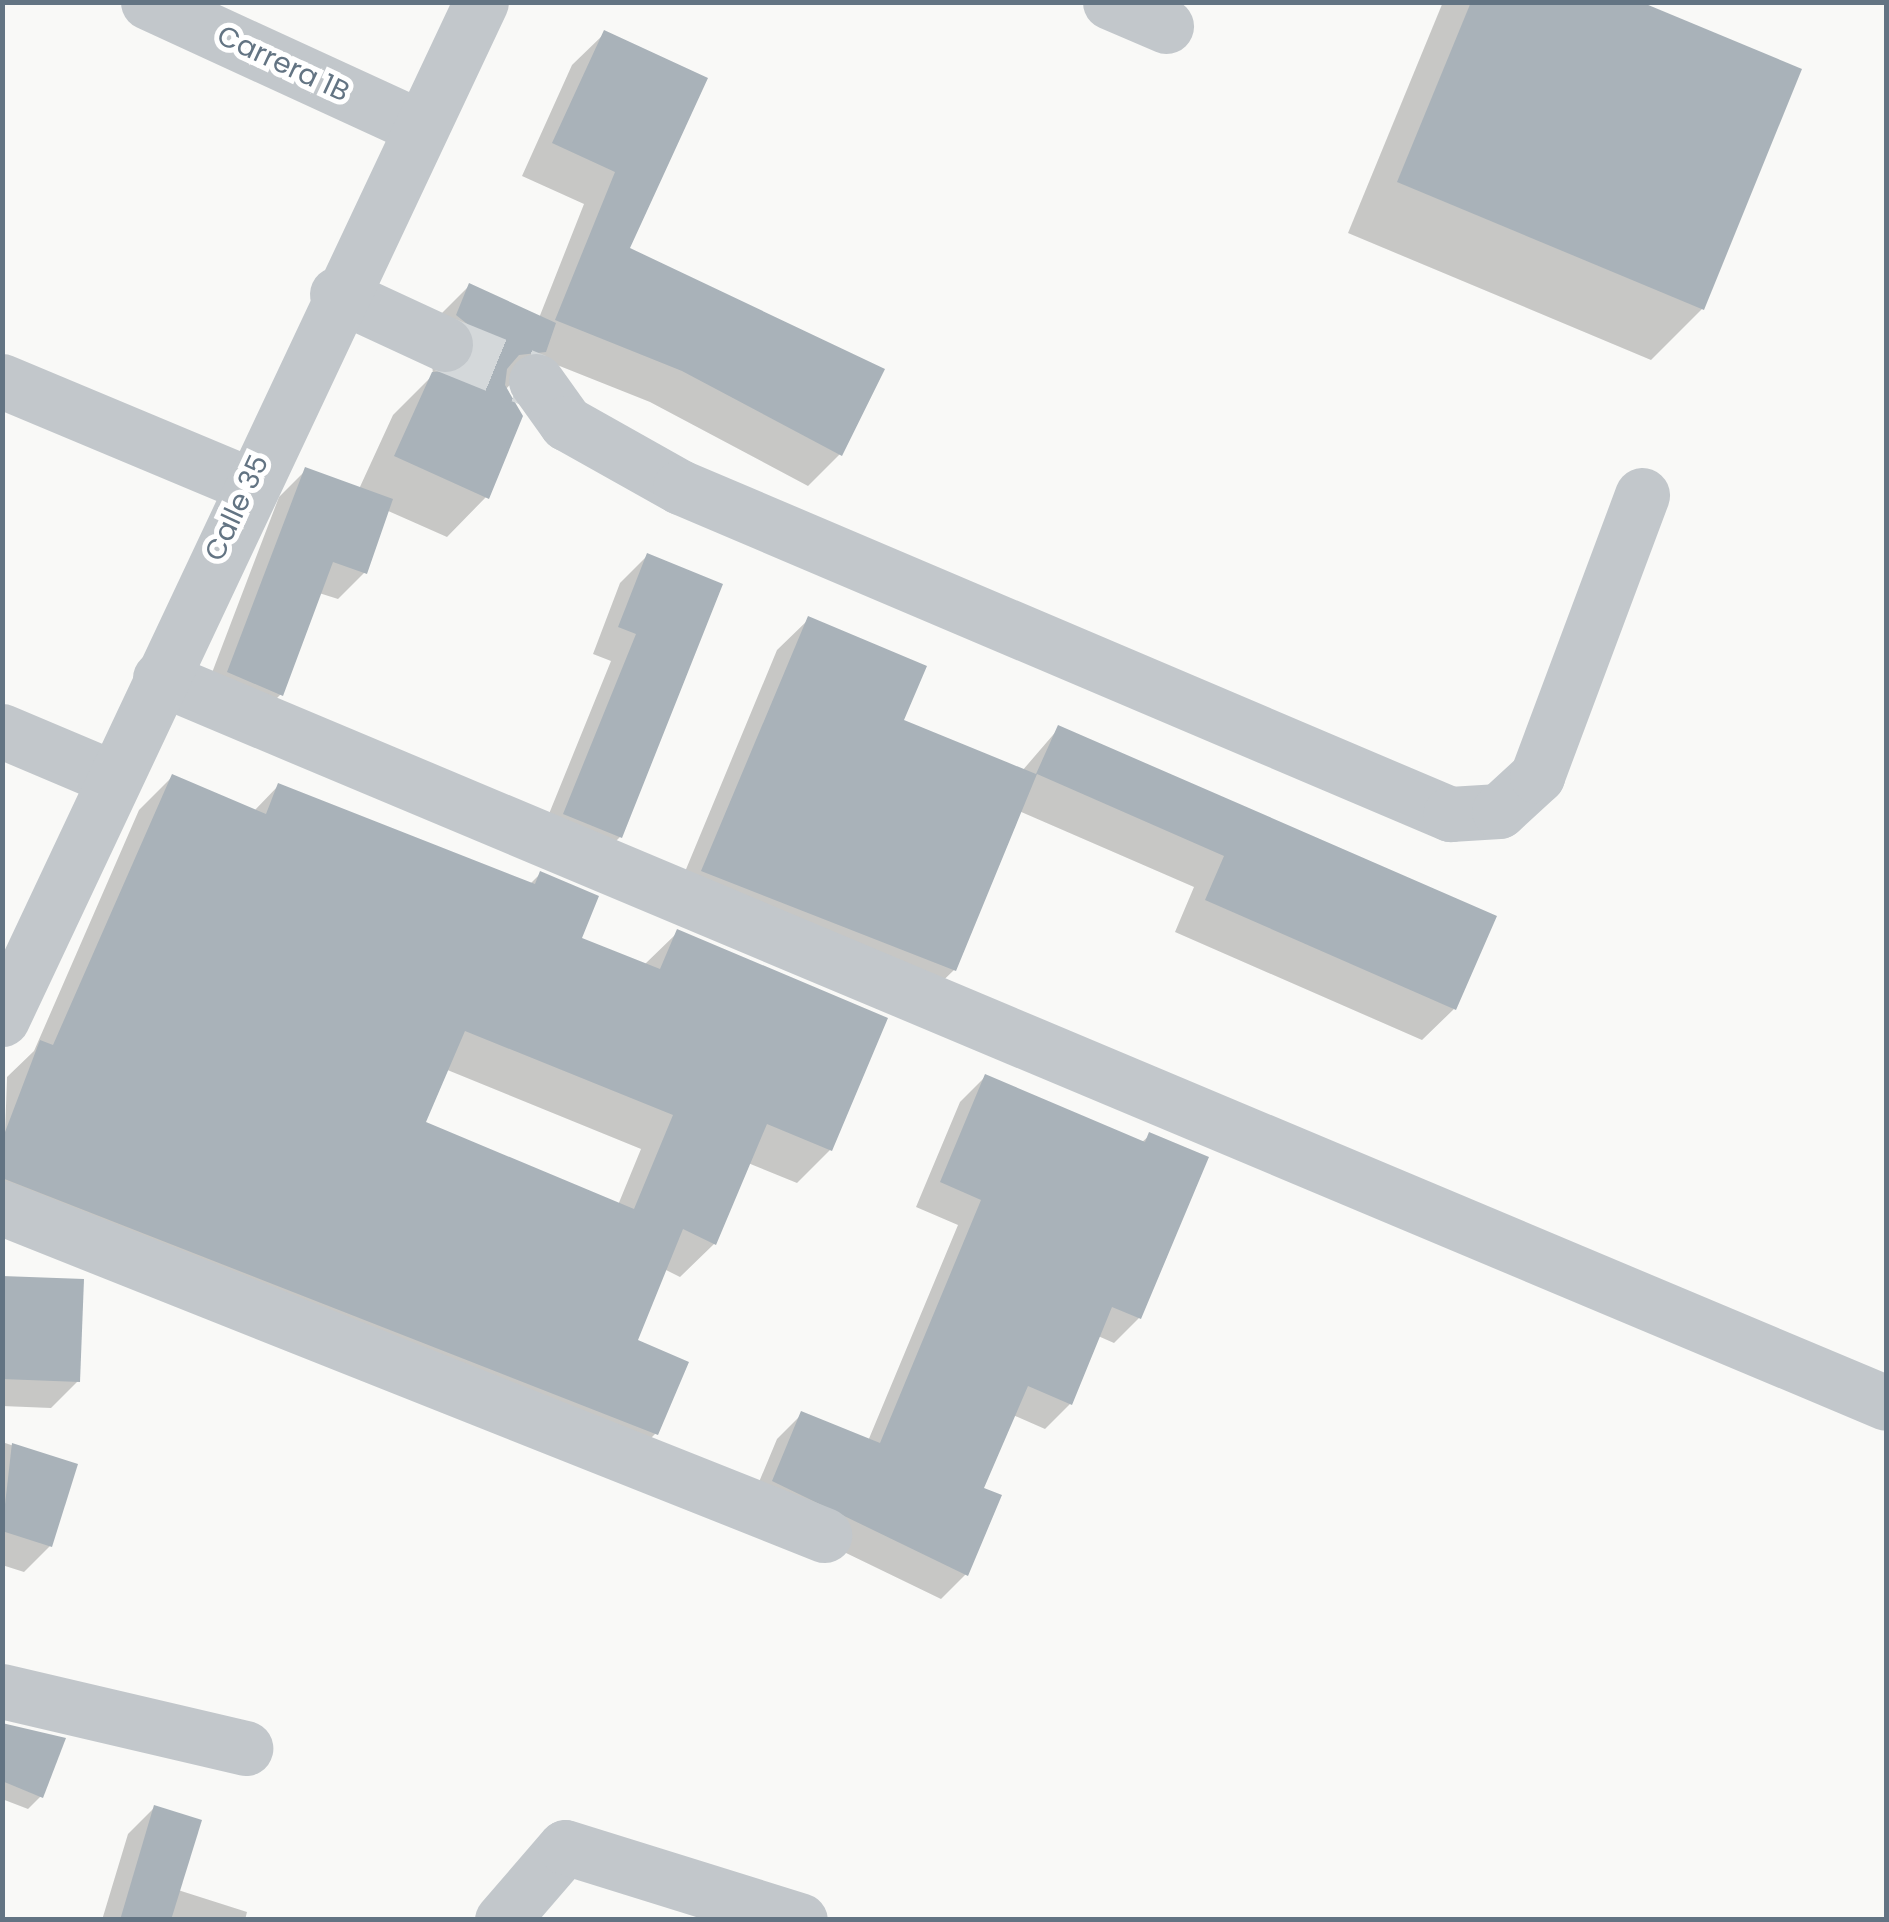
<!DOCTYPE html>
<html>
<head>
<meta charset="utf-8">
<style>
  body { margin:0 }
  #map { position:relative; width:1889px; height:1922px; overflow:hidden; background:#f9f9f7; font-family:Poppins,sans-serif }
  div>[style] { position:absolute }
  .shadow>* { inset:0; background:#0003 }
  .building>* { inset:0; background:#a9b2b9 }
  .minor-tunnel>* { height:55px; margin-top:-27.5px; transform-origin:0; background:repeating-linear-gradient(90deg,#d4d8da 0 55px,transparent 0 83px) }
  .minor>* { height:55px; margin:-27.5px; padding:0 27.5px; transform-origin:27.5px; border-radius:27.5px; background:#c2c7cb }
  span { translate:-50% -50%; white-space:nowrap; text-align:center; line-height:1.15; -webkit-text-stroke:10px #fff; paint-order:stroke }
  .street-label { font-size:28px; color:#637483 }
  .frame { position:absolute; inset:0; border:5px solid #637483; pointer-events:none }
</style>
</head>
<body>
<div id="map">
  <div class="shadow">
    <i style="clip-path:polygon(1443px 2px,1634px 2px,1702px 309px,1651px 360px,1348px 233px)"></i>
    <i style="clip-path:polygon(605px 33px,626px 249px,840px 454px,808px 486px,650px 402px,537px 357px,505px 390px,486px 497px,447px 537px,386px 510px,365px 572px,338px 599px,319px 593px,281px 694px,254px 721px,202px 699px,279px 497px,306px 470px,359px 489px,393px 415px,433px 375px,429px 326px,469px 286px,539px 318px,584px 204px,522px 176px,572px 65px)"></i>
    <i style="clip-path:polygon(647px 556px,620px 837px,593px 864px,538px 841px,611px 661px,593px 654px,620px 583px)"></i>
    <i style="clip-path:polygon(809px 619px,901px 721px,1022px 771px,1059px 728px,1454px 1009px,1422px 1040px,1175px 932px,1194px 887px,1019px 811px,954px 970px,922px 1001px,672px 903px,777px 650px)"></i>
    <i style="clip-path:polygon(evenodd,172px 777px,254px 811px,279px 785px,530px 884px,540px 874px,579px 939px,644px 965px,678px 932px,830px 1150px,797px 1183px,748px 1163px,714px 1244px,680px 1277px,664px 1269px,635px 1341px,655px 1434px,622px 1467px,2px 1221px,7px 1077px,34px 1051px,139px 810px,172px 777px,445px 1069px,641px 1149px,618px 1205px,422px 1123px,445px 1069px)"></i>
    <i style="clip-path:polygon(985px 1077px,1141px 1143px,1150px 1135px,1139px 1318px,1114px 1343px,1098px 1336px,1070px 1404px,1045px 1429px,1013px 1415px,981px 1489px,966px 1574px,941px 1599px,749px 1506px,777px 1439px,802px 1414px,868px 1441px,958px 1225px,916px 1207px,960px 1102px)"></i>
    <i style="clip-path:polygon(2px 1278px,78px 1381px,51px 1408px,2px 1406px)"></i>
    <i style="clip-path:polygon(2px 1442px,75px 1466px,50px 1546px,24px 1572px,2px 1565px)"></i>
    <i style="clip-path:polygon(2px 1726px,41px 1796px,28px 1809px,2px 1799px)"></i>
    <i style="clip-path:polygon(155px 1807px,178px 1890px,247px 1912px,245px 1920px,102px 1920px,128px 1834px)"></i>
  </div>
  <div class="building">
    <i style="clip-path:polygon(1471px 2px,1641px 2px,1802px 69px,1704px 310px,1397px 182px)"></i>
    <i style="clip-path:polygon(604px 30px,708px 78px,630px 248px,885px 369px,842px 456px,682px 371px,555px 320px,615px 172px,552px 143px)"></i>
    <i style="clip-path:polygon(469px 283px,556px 323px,546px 352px,519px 355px,507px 369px,505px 385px,523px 416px,489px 499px,394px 456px,432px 372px,462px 370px,474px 356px,471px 327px,456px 315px)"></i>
    <i style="clip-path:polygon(305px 467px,393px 499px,367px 574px,333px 562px,283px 696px,227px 672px)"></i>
    <i style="clip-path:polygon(647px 553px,723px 584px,622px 838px,563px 814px,636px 634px,618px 627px)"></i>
    <i style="clip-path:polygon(808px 616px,927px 666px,904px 720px,1036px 774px,1058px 725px,1497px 916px,1456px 1010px,1205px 900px,1224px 856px,1037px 774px,956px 971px,701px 871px)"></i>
    <i style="clip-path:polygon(evenodd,172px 774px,266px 814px,278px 783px,535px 884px,540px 871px,599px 896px,582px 938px,660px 969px,677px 929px,888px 1018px,832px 1151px,767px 1124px,716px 1245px,683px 1229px,638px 1340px,689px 1362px,658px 1435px,2px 1178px,2px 1140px,40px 1040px,53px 1045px,172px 774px,465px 1031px,673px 1115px,634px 1209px,426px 1122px,465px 1031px)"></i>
    <i style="clip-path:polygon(985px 1074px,1145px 1142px,1149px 1132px,1209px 1157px,1141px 1319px,1112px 1307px,1072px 1405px,1028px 1386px,984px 1488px,1002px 1495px,968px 1576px,772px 1481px,801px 1411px,880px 1443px,981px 1200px,940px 1182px)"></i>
    <i style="clip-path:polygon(2px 1276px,84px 1279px,80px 1382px,2px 1379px)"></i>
    <i style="clip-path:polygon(12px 1443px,78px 1464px,52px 1547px,2px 1531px)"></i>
    <i style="clip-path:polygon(2px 1723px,66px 1738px,43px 1798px,2px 1781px)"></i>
    <i style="clip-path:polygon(154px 1805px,202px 1820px,171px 1920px,120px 1920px)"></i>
  </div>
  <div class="minor-tunnel">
    <i style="left:445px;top:344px;width:98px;rotate:22.1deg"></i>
  </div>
  <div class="minor">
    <i style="left:148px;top:2px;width:297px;rotate:24.7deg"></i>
    <i style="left:1110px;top:2px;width:61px;rotate:23.2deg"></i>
    <i style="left:337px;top:294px;width:119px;rotate:24.8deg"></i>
    <i style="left:2px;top:381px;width:267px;rotate:22.7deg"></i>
    <i style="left:536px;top:381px;width:52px;rotate:54.5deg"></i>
    <i style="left:566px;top:423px;width:131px;rotate:29.3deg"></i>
    <i style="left:680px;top:487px;width:837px;rotate:23.01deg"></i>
    <i style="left:1450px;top:814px;width:49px;rotate:-3.5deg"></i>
    <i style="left:1499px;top:811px;width:52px;rotate:-42.6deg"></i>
    <i style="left:1537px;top:776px;width:300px;rotate:-69.5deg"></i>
    <i style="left:160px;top:678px;width:1872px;rotate:22.78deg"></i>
    <i style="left:2px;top:731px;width:121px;rotate:22.9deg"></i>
    <i style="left:2px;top:1019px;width:1124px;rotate:-64.78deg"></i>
    <i style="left:2px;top:1208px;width:885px;rotate:21.69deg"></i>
    <i style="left:2px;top:1691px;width:250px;rotate:13.2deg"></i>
    <i style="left:502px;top:1920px;width:96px;rotate:-49.2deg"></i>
    <i style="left:565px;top:1847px;width:246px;rotate:17.3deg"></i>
  </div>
  <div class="street-label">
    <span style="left:283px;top:64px;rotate:25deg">Carrera 1B</span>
    <span style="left:237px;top:508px;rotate:-65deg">Calle 35</span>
  </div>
  <div class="frame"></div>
</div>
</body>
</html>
